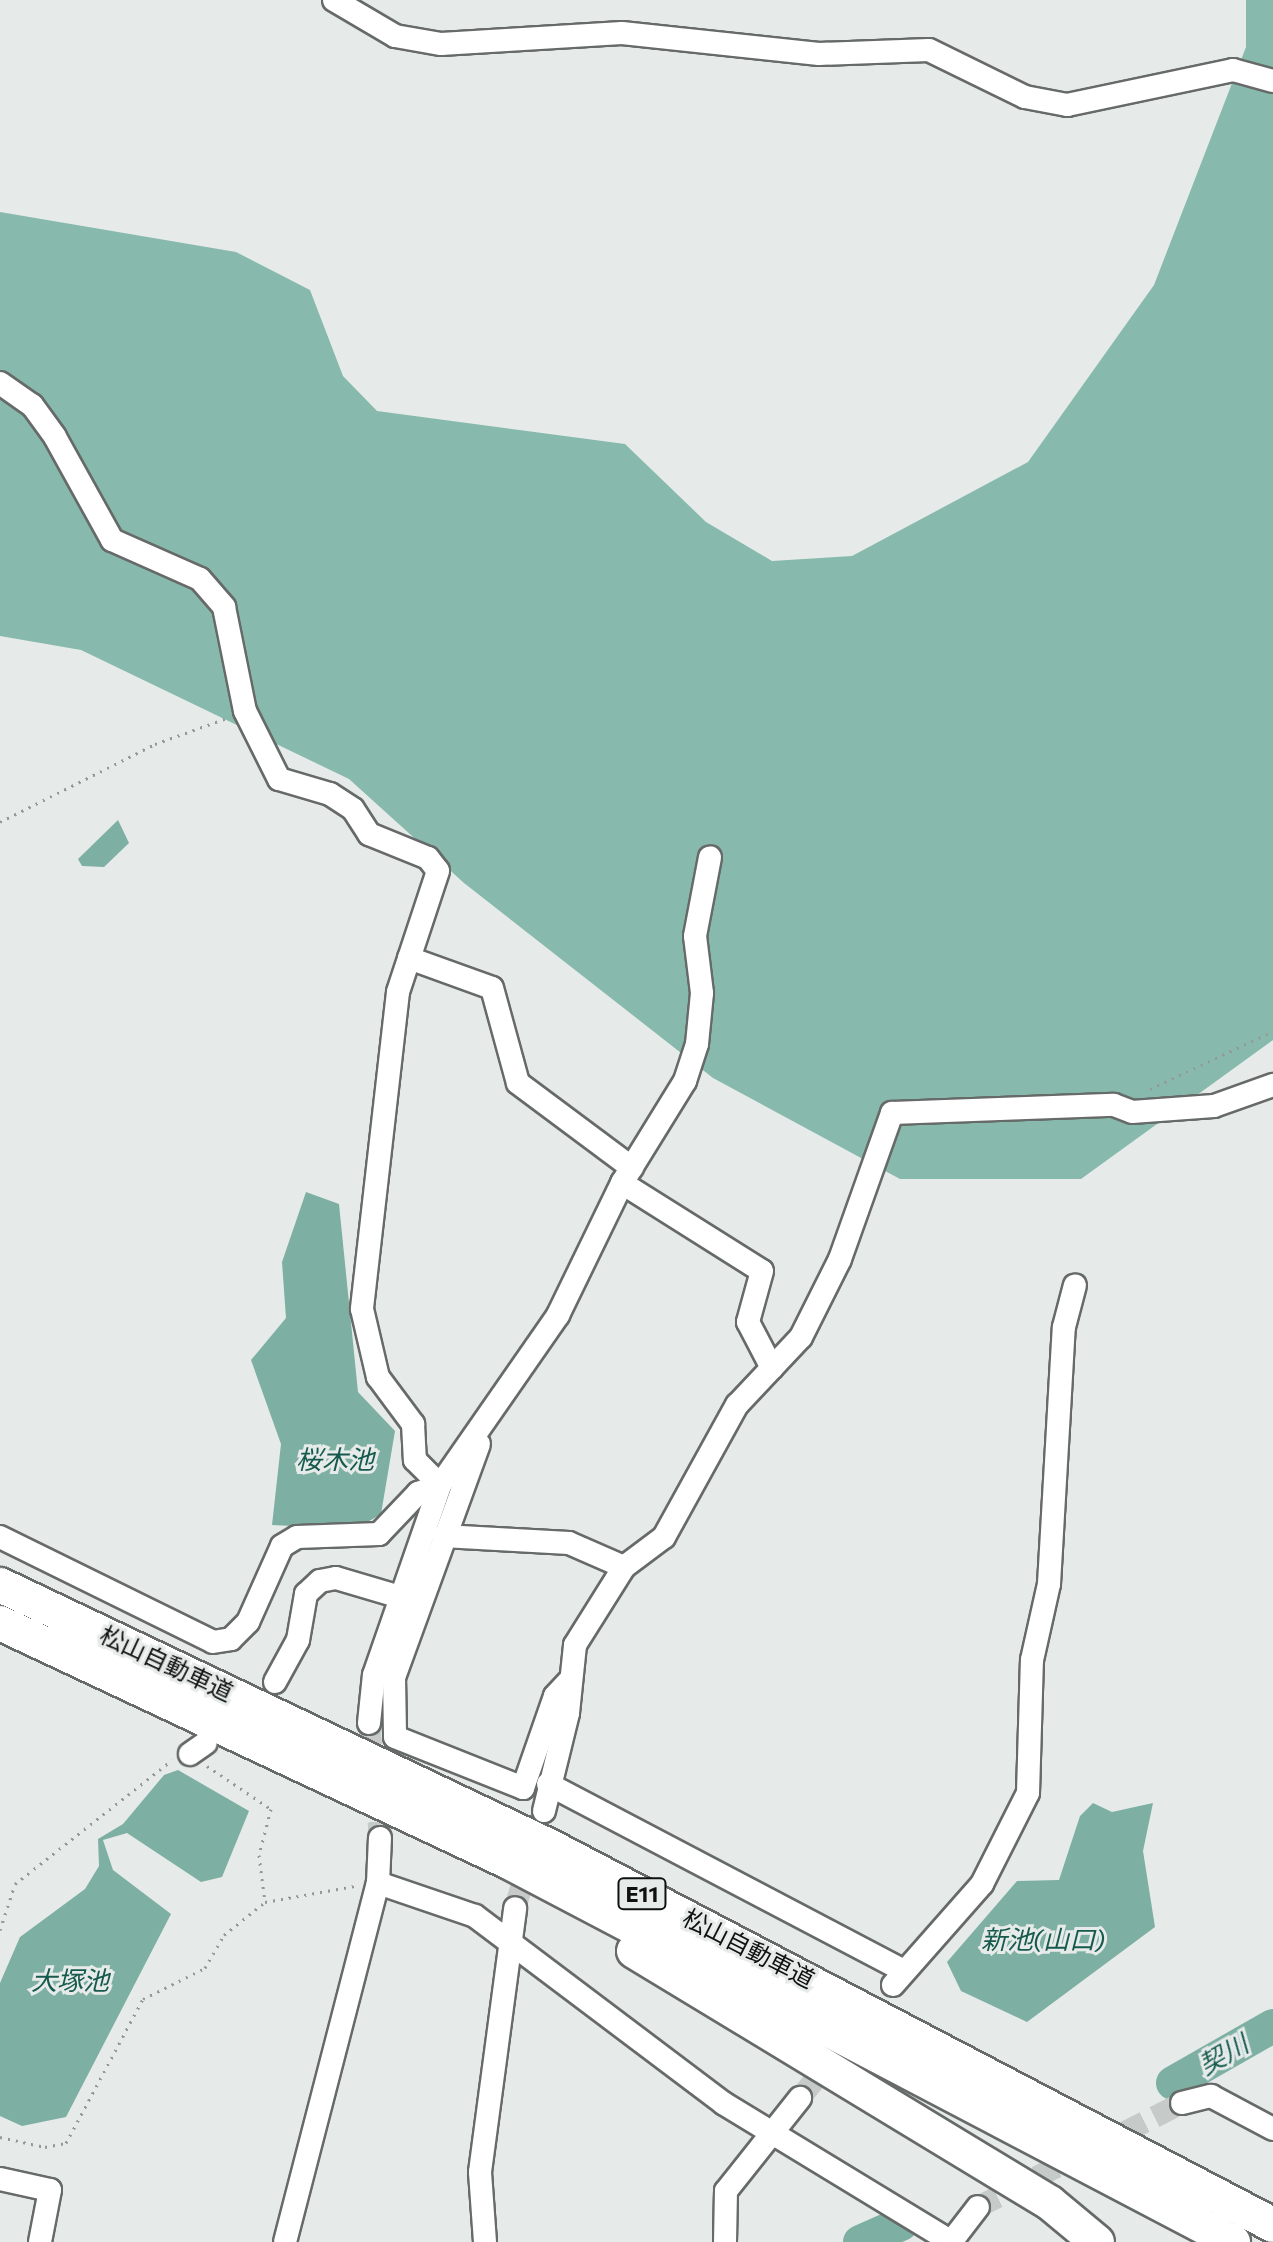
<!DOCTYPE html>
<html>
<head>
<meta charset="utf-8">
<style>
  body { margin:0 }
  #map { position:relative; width:1273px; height:2242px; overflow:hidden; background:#e6ebe9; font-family:Commissioner,"Noto Sans JP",sans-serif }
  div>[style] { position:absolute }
  .forest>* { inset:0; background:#87baad }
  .water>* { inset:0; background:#7dafa2 }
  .river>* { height:34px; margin:-17px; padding:0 17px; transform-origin:17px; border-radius:17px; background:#7dafa2 }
  .minor-tunnel>* { height:22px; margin-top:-11px; transform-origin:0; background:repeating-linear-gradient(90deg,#c6cac8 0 22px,transparent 0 33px) }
  .path>* { height:3px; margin-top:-1.5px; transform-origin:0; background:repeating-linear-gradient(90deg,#959897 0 2px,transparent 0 8px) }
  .roads { filter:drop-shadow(2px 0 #666a68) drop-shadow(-2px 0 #666a68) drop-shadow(0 2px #666a68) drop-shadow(0 -2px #666a68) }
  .minor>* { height:22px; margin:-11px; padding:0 11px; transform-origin:11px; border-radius:11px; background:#fff }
  .highway>* { height:34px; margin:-17px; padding:0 17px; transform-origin:17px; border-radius:17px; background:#fff }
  span { translate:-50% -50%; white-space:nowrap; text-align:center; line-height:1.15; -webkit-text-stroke:6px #e6ebe9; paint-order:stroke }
  .shield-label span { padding:2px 6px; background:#e6ebe9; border:2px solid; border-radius:6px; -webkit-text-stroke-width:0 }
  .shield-label { font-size:22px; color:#0f1110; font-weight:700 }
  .street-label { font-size:24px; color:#0f1110 }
  .water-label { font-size:26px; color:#165a4d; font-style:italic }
</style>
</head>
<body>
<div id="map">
  <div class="forest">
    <i style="clip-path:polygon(1246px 0,1273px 0,1273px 1040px,1081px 1179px,900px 1179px,713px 1078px,464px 883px,349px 779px,81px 650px,0 636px,0 212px,236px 252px,310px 290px,343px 376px,377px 411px,625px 444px,706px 522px,772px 561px,852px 556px,1028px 462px,1154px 285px,1246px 47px)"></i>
  </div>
  <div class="water">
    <i style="clip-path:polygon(118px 820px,129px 843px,104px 867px,82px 866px,78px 859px)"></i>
    <i style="clip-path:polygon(306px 1192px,339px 1204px,358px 1392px,395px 1431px,381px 1514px,356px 1529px,272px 1525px,281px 1444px,251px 1360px,286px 1318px,282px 1262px)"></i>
    <i style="clip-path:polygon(178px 1770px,249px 1811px,222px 1877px,201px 1882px,127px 1833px,103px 1840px,113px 1870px,171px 1914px,66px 2117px,22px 2126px,0 2116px,0 1983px,20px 1937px,85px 1889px,99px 1866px,98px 1839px,123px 1824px,164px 1775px)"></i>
    <i style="clip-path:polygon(1093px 1803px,1112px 1812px,1153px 1803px,1143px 1851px,1155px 1927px,1027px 2022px,961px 1991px,947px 1962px,1017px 1881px,1059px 1880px,1080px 1816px)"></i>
  </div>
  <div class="river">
    <i style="left:1173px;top:2083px;width:115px;rotate:-29.7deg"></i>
    <i style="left:860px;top:2242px;width:45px;rotate:-23.7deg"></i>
  </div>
  <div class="minor-tunnel">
    <i style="left:369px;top:1723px;width:116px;rotate:84.5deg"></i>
    <i style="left:515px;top:1908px;width:51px;rotate:-73deg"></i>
    <i style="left:800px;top:2098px;width:50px;rotate:-50.6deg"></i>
    <i style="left:978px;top:2207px;width:229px;rotate:-27deg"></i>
  </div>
  <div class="path">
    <i style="left:0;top:822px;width:174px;rotate:-26.7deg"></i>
    <i style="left:155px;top:744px;width:77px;rotate:-19.9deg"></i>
    <i style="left:1150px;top:1089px;width:136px;rotate:-25.2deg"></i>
    <i style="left:207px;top:1766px;width:77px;rotate:33.9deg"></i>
    <i style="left:271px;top:1809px;width:48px;rotate:104.6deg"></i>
    <i style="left:259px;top:1855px;width:47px;rotate:82.7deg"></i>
    <i style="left:0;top:1930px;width:48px;rotate:-71.9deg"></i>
    <i style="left:15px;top:1884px;width:200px;rotate:-38.3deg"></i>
    <i style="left:0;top:2137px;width:46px;rotate:12.5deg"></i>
    <i style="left:45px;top:2147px;width:21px;rotate:-11deg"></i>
    <i style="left:66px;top:2143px;width:163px;rotate:-61.9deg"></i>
    <i style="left:143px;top:1999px;width:69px;rotate:-26.6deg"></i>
    <i style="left:205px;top:1968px;width:38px;rotate:-60deg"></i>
    <i style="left:224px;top:1935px;width:53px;rotate:-38.8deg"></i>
    <i style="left:265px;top:1902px;width:91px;rotate:-10.1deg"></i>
  </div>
  <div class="roads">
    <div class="minor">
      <i style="left:334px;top:0;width:71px;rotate:30.5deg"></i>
      <i style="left:395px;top:36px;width:47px;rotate:9.9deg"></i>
      <i style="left:441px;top:44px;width:181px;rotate:-3.5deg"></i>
      <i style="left:622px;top:33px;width:198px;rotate:6.1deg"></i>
      <i style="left:819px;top:54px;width:110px;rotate:-2.1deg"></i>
      <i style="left:929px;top:50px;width:107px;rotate:26.1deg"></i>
      <i style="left:1025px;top:97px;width:43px;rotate:10.8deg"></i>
      <i style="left:1067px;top:105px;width:170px;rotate:-11.9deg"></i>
      <i style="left:1233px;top:70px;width:41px;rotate:15.4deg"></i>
      <i style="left:0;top:383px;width:39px;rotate:35deg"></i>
      <i style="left:32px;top:405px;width:39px;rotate:54deg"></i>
      <i style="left:55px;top:437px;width:118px;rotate:61deg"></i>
      <i style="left:112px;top:540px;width:96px;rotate:23.9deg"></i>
      <i style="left:200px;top:579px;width:37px;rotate:49deg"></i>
      <i style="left:224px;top:607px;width:106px;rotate:78.6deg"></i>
      <i style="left:245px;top:711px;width:76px;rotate:63.4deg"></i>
      <i style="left:279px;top:779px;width:53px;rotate:16.4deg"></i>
      <i style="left:330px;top:794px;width:27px;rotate:33deg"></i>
      <i style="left:353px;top:809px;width:30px;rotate:57deg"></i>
      <i style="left:369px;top:834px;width:64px;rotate:22.1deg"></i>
      <i style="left:428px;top:858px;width:16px;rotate:52deg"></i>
      <i style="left:438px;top:871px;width:127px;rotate:108.3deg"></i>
      <i style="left:398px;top:992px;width:319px;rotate:96.5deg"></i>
      <i style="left:362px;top:1309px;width:70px;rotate:76.8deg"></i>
      <i style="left:378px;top:1377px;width:59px;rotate:53.3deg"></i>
      <i style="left:413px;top:1424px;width:36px;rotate:87deg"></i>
      <i style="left:415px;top:1460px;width:35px;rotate:45deg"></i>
      <i style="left:409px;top:958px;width:88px;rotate:19.9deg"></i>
      <i style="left:492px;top:988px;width:98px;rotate:74.7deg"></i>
      <i style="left:518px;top:1083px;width:142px;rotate:36.7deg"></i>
      <i style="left:622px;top:1183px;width:165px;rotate:32.2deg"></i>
      <i style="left:762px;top:1271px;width:53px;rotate:105.4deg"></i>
      <i style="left:748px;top:1322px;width:52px;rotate:62.4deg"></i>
      <i style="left:479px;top:1444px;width:248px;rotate:110deg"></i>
      <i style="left:394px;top:1677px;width:60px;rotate:89deg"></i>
      <i style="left:395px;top:1737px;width:138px;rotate:21.7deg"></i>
      <i style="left:523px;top:1788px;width:97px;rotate:-70.8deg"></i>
      <i style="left:555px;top:1696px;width:23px;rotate:-47deg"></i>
      <i style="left:443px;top:1536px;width:126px;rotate:3.2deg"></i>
      <i style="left:569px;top:1543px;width:60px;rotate:23.6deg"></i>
      <i style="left:0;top:1537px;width:237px;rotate:26.2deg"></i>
      <i style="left:213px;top:1642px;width:18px;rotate:-9deg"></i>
      <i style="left:231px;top:1639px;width:24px;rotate:-45deg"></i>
      <i style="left:248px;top:1622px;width:83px;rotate:-65.9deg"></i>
      <i style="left:282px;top:1546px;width:17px;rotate:-31deg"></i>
      <i style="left:297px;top:1537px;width:82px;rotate:-2.1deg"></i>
      <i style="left:379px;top:1534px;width:57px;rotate:-46.4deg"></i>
      <i style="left:418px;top:1493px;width:23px;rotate:-20deg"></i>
      <i style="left:275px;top:1682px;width:48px;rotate:-61.3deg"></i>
      <i style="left:298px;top:1640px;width:47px;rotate:-80.1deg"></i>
      <i style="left:306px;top:1594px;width:19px;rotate:-43deg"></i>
      <i style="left:320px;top:1581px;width:16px;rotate:-11deg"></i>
      <i style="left:336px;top:1578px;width:67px;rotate:16.5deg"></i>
      <i style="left:369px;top:1723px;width:48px;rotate:-84.1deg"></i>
      <i style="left:374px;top:1675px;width:201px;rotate:-70.8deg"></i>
      <i style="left:440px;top:1485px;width:207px;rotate:-55.2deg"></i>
      <i style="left:558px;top:1315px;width:147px;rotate:-64.1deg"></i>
      <i style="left:622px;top:1183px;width:120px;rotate:-58.3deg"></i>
      <i style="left:685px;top:1081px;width:39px;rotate:-72deg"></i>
      <i style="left:697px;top:1044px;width:51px;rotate:-84.4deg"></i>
      <i style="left:702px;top:993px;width:57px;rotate:-97deg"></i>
      <i style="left:695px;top:936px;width:80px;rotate:-79.2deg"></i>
      <i style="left:190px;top:1754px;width:19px;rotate:-35deg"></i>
      <i style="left:548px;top:1784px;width:402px;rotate:27.7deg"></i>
      <i style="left:544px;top:1811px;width:101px;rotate:-76.2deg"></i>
      <i style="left:568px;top:1713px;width:68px;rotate:-84.1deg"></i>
      <i style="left:575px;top:1645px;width:92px;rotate:-57.9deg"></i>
      <i style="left:624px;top:1567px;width:50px;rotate:-36.9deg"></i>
      <i style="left:664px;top:1537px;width:151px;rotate:-61.1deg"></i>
      <i style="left:737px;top:1405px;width:93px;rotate:-46.7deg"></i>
      <i style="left:801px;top:1337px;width:87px;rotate:-63.4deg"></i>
      <i style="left:840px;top:1259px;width:155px;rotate:-70.4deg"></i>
      <i style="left:892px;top:1113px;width:222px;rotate:-2.1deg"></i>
      <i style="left:1114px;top:1105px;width:19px;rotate:21deg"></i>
      <i style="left:1132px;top:1112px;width:82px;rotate:-4.2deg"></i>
      <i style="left:1214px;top:1106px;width:63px;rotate:-19.6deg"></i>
      <i style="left:378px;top:1883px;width:102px;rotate:18.8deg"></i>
      <i style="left:475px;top:1916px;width:311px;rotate:37deg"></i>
      <i style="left:723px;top:2103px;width:268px;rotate:31.3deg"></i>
      <i style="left:893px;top:1985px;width:135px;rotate:-48.6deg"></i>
      <i style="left:982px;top:1884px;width:102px;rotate:-63.2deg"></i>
      <i style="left:1028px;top:1793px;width:133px;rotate:-88.3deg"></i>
      <i style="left:1032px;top:1660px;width:78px;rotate:-77.4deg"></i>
      <i style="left:1049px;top:1584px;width:257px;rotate:-86.7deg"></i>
      <i style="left:1064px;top:1327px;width:43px;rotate:-75.3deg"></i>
      <i style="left:1182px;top:2103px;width:30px;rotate:-14deg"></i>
      <i style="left:1211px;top:2096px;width:70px;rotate:28deg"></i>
      <i style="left:0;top:2179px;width:51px;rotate:12.4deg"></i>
      <i style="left:50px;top:2190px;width:53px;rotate:100.9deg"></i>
      <i style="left:285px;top:2242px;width:371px;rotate:-75.5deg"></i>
      <i style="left:378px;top:1883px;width:45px;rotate:-87.5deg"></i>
      <i style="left:485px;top:2242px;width:70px;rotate:-94.1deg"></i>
      <i style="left:480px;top:2172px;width:266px;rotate:-82.4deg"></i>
      <i style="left:725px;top:2242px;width:51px;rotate:-88.9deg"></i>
      <i style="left:726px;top:2191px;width:119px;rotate:-51.5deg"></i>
      <i style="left:951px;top:2242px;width:44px;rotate:-52.4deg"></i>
    </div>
    <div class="highway">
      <i style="left:0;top:1585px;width:608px;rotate:25.43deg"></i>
      <i style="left:549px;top:1846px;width:817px;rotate:27.63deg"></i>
      <i style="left:0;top:1623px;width:560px;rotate:25.15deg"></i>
      <i style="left:507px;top:1861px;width:820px;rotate:27.69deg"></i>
      <i style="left:634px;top:1951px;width:486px;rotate:31.2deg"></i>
      <i style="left:1050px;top:2203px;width:61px;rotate:39.7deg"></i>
    </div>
  </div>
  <div class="shield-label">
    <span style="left:642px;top:1894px">E11</span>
  </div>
  <div class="street-label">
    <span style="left:167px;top:1663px;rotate:25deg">松山自動車道</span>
    <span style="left:749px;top:1948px;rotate:27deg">松山自動車道</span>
  </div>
  <div class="water-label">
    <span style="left:335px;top:1459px">桜木池</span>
    <span style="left:1043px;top:1939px">新池(山口)</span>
    <span style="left:70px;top:1980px">大塚池</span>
    <span style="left:1223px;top:2054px;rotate:-30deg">契川</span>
  </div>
</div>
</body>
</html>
